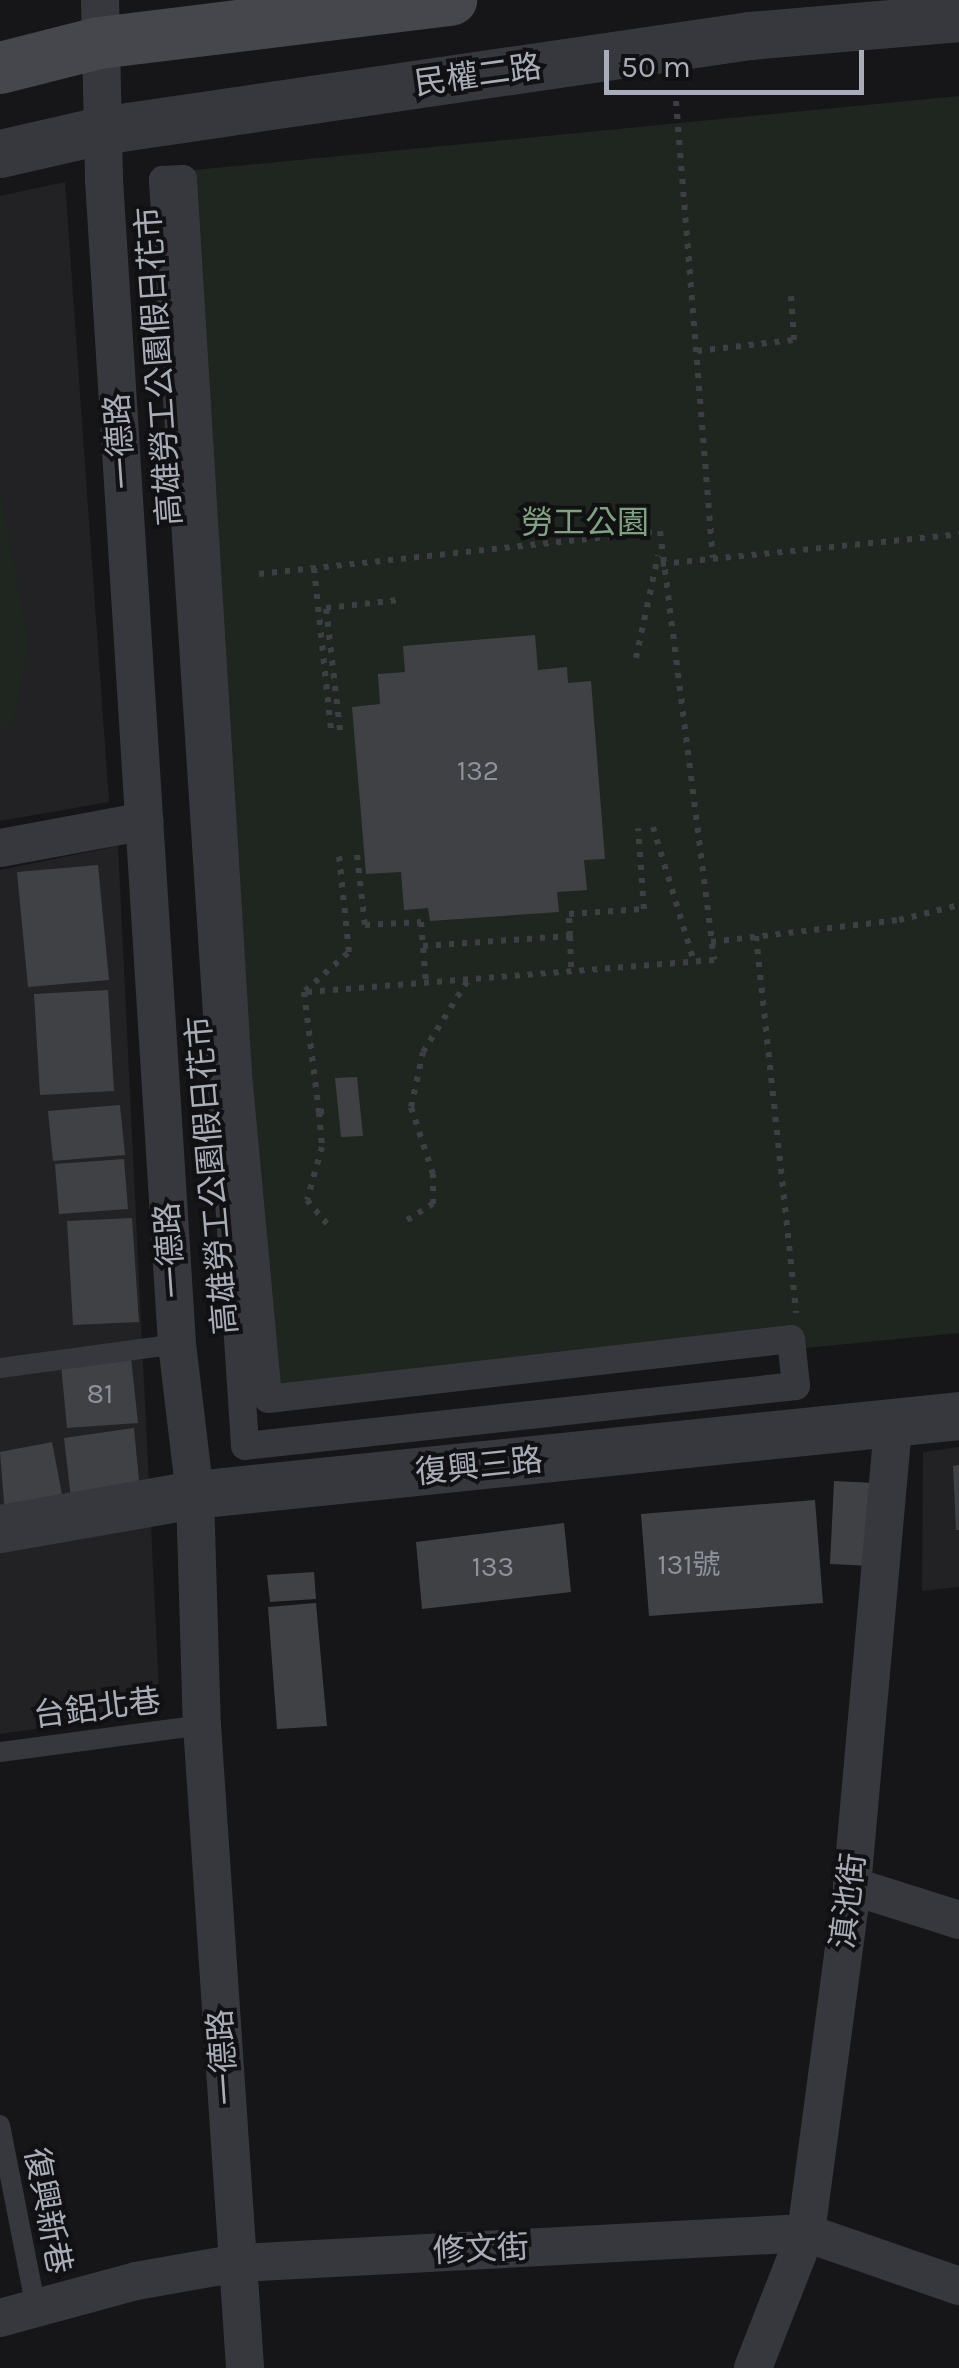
<!DOCTYPE html>
<html>
<head>
<meta charset="utf-8">
<style>
  body { margin:0 }
  #map { position:relative; width:959px; height:2368px; overflow:hidden; background:#161618; font-family:Karla,"Noto Sans TC",sans-serif }
  div>[style] { position:absolute }
  .built>* { inset:0; background:#222225 }
  .green>* { inset:0; background:#1e261f }
  .building>* { inset:0; background:#404145 }
  .path>* { height:6px; margin-top:-3px; transform-origin:0; background:repeating-linear-gradient(90deg,#3d3f44 0 5px,transparent 0 13px) }
  .service>* { height:20px; margin:-10px; padding:0 10px; transform-origin:10px; border-radius:10px; background:#37383d }
  .pedestrian>* { height:28px; margin:-14px; padding:0 14px; transform-origin:14px; border-radius:14px; background:#37383d }
  .minor>* { height:38px; margin:-19px; padding:0 19px; transform-origin:19px; border-radius:19px; background:#37383d }
  .tertiary>* { height:48px; margin:-24px; padding:0 24px; transform-origin:24px; border-radius:24px; background:#37383d }
  .secondary>* { height:52px; margin:-26px; padding:0 26px; transform-origin:26px; border-radius:26px; background:#45474d }
  span { translate:-50% -50%; white-space:nowrap; text-align:center; line-height:1.15; -webkit-text-stroke:8px #111113; paint-order:stroke }
  .number-label { font-size:28px; color:#8e929b }
  .number-label span { -webkit-text-stroke-width:0 }
  .street-label { font-size:32px; color:#a8adb8 }
  .park-label { font-size:32px; color:#7fa381 }
  .scale { position:absolute; left:604px; top:50px; width:260px; height:45px; box-sizing:border-box; border:5px solid #a8adb8; border-top:0; padding-left:12px; font-size:30px; line-height:35px; white-space:nowrap; color:#a8adb8; -webkit-text-stroke:8px #111113; paint-order:stroke }
</style>
</head>
<body>
<div id="map">
  <div class="built">
    <i style="clip-path:polygon(65px 182px,109px 802px,0 821px,0 196px)"></i>
    <i style="clip-path:polygon(118px 846px,160px 1711px,0 1734px,0 870px)"></i>
    <i style="clip-path:polygon(959px 1447px,959px 1587px,922px 1591px,923px 1452px)"></i>
  </div>
  <div class="green">
    <i style="clip-path:polygon(959px 96px,959px 1333px,255px 1402px,194px 170px)"></i>
    <i style="clip-path:polygon(0 492px,29px 644px,13px 720px,0 728px)"></i>
  </div>
  <div class="building">
    <i style="clip-path:polygon(535px 635px,538px 670px,567px 667px,568px 683px,591px 681px,605px 859px,584px 860px,587px 890px,557px 892px,559px 912px,430px 921px,428px 908px,404px 910px,401px 872px,366px 874px,352px 707px,380px 704px,378px 674px,405px 672px,403px 646px)"></i>
    <i style="clip-path:polygon(98px 865px,109px 980px,28px 987px,17px 872px)"></i>
    <i style="clip-path:polygon(108px 990px,114px 1091px,40px 1095px,34px 994px)"></i>
    <i style="clip-path:polygon(357px 1077px,363px 1136px,341px 1137px,335px 1078px)"></i>
    <i style="clip-path:polygon(120px 1105px,125px 1155px,53px 1161px,48px 1111px)"></i>
    <i style="clip-path:polygon(124px 1159px,128px 1209px,59px 1214px,55px 1164px)"></i>
    <i style="clip-path:polygon(132px 1218px,139px 1322px,73px 1325px,67px 1221px)"></i>
    <i style="clip-path:polygon(131px 1358px,138px 1423px,67px 1428px,61px 1365px)"></i>
    <i style="clip-path:polygon(134px 1428px,139px 1480px,122px 1500px,72px 1507px,64px 1438px)"></i>
    <i style="clip-path:polygon(52px 1442px,64px 1505px,5px 1515px,0 1452px)"></i>
    <i style="clip-path:polygon(959px 1465px,959px 1530px,956px 1530px,953px 1466px)"></i>
    <i style="clip-path:polygon(834px 1481px,875px 1483px,871px 1566px,830px 1564px)"></i>
    <i style="clip-path:polygon(815px 1500px,823px 1603px,649px 1616px,641px 1514px)"></i>
    <i style="clip-path:polygon(564px 1523px,571px 1592px,422px 1609px,416px 1542px)"></i>
    <i style="clip-path:polygon(314px 1572px,316px 1599px,270px 1602px,267px 1575px)"></i>
    <i style="clip-path:polygon(316px 1603px,327px 1726px,277px 1729px,268px 1607px)"></i>
  </div>
  <div class="path">
    <i style="left:676px;top:101px;width:458px;rotate:85.4deg"></i>
    <i style="left:697px;top:351px;width:98px;rotate:-6.5deg"></i>
    <i style="left:794px;top:340px;width:44px;rotate:-93.9deg"></i>
    <i style="left:661px;top:564px;width:300px;rotate:-5.7deg"></i>
    <i style="left:314px;top:568px;width:164px;rotate:84deg"></i>
    <i style="left:259px;top:574px;width:403px;rotate:-6.1deg"></i>
    <i style="left:660px;top:531px;width:432px;rotate:82.8deg"></i>
    <i style="left:714px;top:960px;width:411px;rotate:175.5deg"></i>
    <i style="left:636px;top:658px;width:105px;rotate:-77.9deg"></i>
    <i style="left:340px;top:730px;width:123px;rotate:-96.5deg"></i>
    <i style="left:326px;top:608px;width:73px;rotate:-6.3deg"></i>
    <i style="left:653px;top:827px;width:141px;rotate:73.1deg"></i>
    <i style="left:357px;top:855px;width:70px;rotate:83.5deg"></i>
    <i style="left:365px;top:925px;width:56px;rotate:-3.1deg"></i>
    <i style="left:421px;top:922px;width:61px;rotate:85.3deg"></i>
    <i style="left:570px;top:936px;width:35px;rotate:88deg"></i>
    <i style="left:756px;top:936px;width:379px;rotate:83.9deg"></i>
    <i style="left:711px;top:942px;width:189px;rotate:-6.7deg"></i>
    <i style="left:899px;top:920px;width:62px;rotate:-14deg"></i>
    <i style="left:423px;top:946px;width:147px;rotate:-3.9deg"></i>
    <i style="left:570px;top:936px;width:22px;rotate:-93deg"></i>
    <i style="left:569px;top:914px;width:75px;rotate:-3.8deg"></i>
    <i style="left:644px;top:909px;width:81px;rotate:-94.2deg"></i>
    <i style="left:305px;top:991px;width:59px;rotate:-41.6deg"></i>
    <i style="left:349px;top:952px;width:97px;rotate:-95.9deg"></i>
    <i style="left:304px;top:992px;width:121px;rotate:82.9deg"></i>
    <i style="left:319px;top:1112px;width:11px;rotate:-5deg"></i>
    <i style="left:319px;top:1112px;width:35px;rotate:85deg"></i>
    <i style="left:322px;top:1147px;width:55px;rotate:105.8deg"></i>
    <i style="left:307px;top:1200px;width:35px;rotate:50deg"></i>
    <i style="left:407px;top:1220px;width:31px;rotate:-32deg"></i>
    <i style="left:433px;top:1204px;width:30px;rotate:-90deg"></i>
    <i style="left:433px;top:1174px;width:71px;rotate:-108.2deg"></i>
    <i style="left:411px;top:1107px;width:56px;rotate:-77.7deg"></i>
    <i style="left:423px;top:1052px;width:85px;rotate:-58deg"></i>
  </div>
  <div class="service">
    <i style="left:0;top:1368px;width:179px;rotate:-7.7deg"></i>
    <i style="left:0;top:1752px;width:204px;rotate:-7.6deg"></i>
    <i style="left:0;top:2125px;width:187px;rotate:78.9deg"></i>
  </div>
  <div class="pedestrian">
    <i style="left:183px;top:179px;width:897px;rotate:86.48deg"></i>
    <i style="left:238px;top:1074px;width:326px;rotate:84.7deg"></i>
    <i style="left:268px;top:1399px;width:526px;rotate:-6.54deg"></i>
    <i style="left:791px;top:1339px;width:47px;rotate:83.9deg"></i>
    <i style="left:796px;top:1386px;width:554px;rotate:173.79deg"></i>
    <i style="left:245px;top:1446px;width:1269px;rotate:-93.71deg"></i>
    <i style="left:163px;top:180px;width:20px;rotate:-3deg"></i>
  </div>
  <div class="minor">
    <i style="left:100px;top:0;width:180px;rotate:88.7deg"></i>
    <i style="left:104px;top:180px;width:1166px;rotate:86.41deg"></i>
    <i style="left:177px;top:1344px;width:152px;rotate:83.2deg"></i>
    <i style="left:195px;top:1495px;width:230px;rotate:88.3deg"></i>
    <i style="left:202px;top:1725px;width:644px;rotate:86.17deg"></i>
    <i style="left:0;top:848px;width:147px;rotate:-10.5deg"></i>
    <i style="left:852px;top:1886px;width:112px;rotate:17.6deg"></i>
    <i style="left:0;top:2318px;width:141px;rotate:-15.2deg"></i>
    <i style="left:136px;top:2281px;width:104px;rotate:-10deg"></i>
    <i style="left:238px;top:2263px;width:569px;rotate:-3.02deg"></i>
    <i style="left:806px;top:2233px;width:162px;rotate:19.1deg"></i>
    <i style="left:753px;top:2368px;width:145px;rotate:-68.6deg"></i>
    <i style="left:806px;top:2233px;width:350px;rotate:-82.4deg"></i>
    <i style="left:852px;top:1886px;width:465px;rotate:-84.9deg"></i>
  </div>
  <div class="tertiary">
    <i style="left:0;top:154px;width:104px;rotate:-12.8deg"></i>
    <i style="left:101px;top:131px;width:656px;rotate:-8.33deg"></i>
    <i style="left:750px;top:36px;width:210px;rotate:-4.9deg"></i>
    <i style="left:0;top:1529px;width:198px;rotate:-9.9deg"></i>
    <i style="left:195px;top:1495px;width:768px;rotate:-5.9deg"></i>
  </div>
  <div class="secondary">
    <i style="left:0;top:68px;width:102px;rotate:-14.2deg"></i>
    <i style="left:99px;top:43px;width:355px;rotate:-7deg"></i>
  </div>
  <div class="number-label">
    <span style="left:478px;top:771px">132</span>
    <span style="left:100px;top:1394px">81</span>
    <span style="left:689px;top:1565px">131號</span>
    <span style="left:493px;top:1567px">133</span>
  </div>
  <div class="street-label">
    <span style="left:478px;top:76px;rotate:-8deg">民權二路</span>
    <span style="left:160px;top:366px;rotate:-94deg">高雄勞工公園假日花市</span>
    <span style="left:121px;top:441px;rotate:-94deg">一德路</span>
    <span style="left:213px;top:1175px;rotate:-95deg">高雄勞工公園假日花市</span>
    <span style="left:171px;top:1250px;rotate:-94deg">一德路</span>
    <span style="left:479px;top:1467px;rotate:-6deg">復興三路</span>
    <span style="left:97px;top:1709px;rotate:-7deg">台鋁北巷</span>
    <span style="left:849px;top:1901px;rotate:-83deg">滇池街</span>
    <span style="left:224px;top:2057px;rotate:-94deg">一德路</span>
    <span style="left:47px;top:2211px;rotate:79deg">復興新巷</span>
    <span style="left:481px;top:2250px;rotate:-3deg">修文街</span>
  </div>
  <div class="park-label">
    <span style="left:585px;top:523px">勞工公園</span>
  </div>
  <div class="scale">50 m</div>
</div>
</body>
</html>
